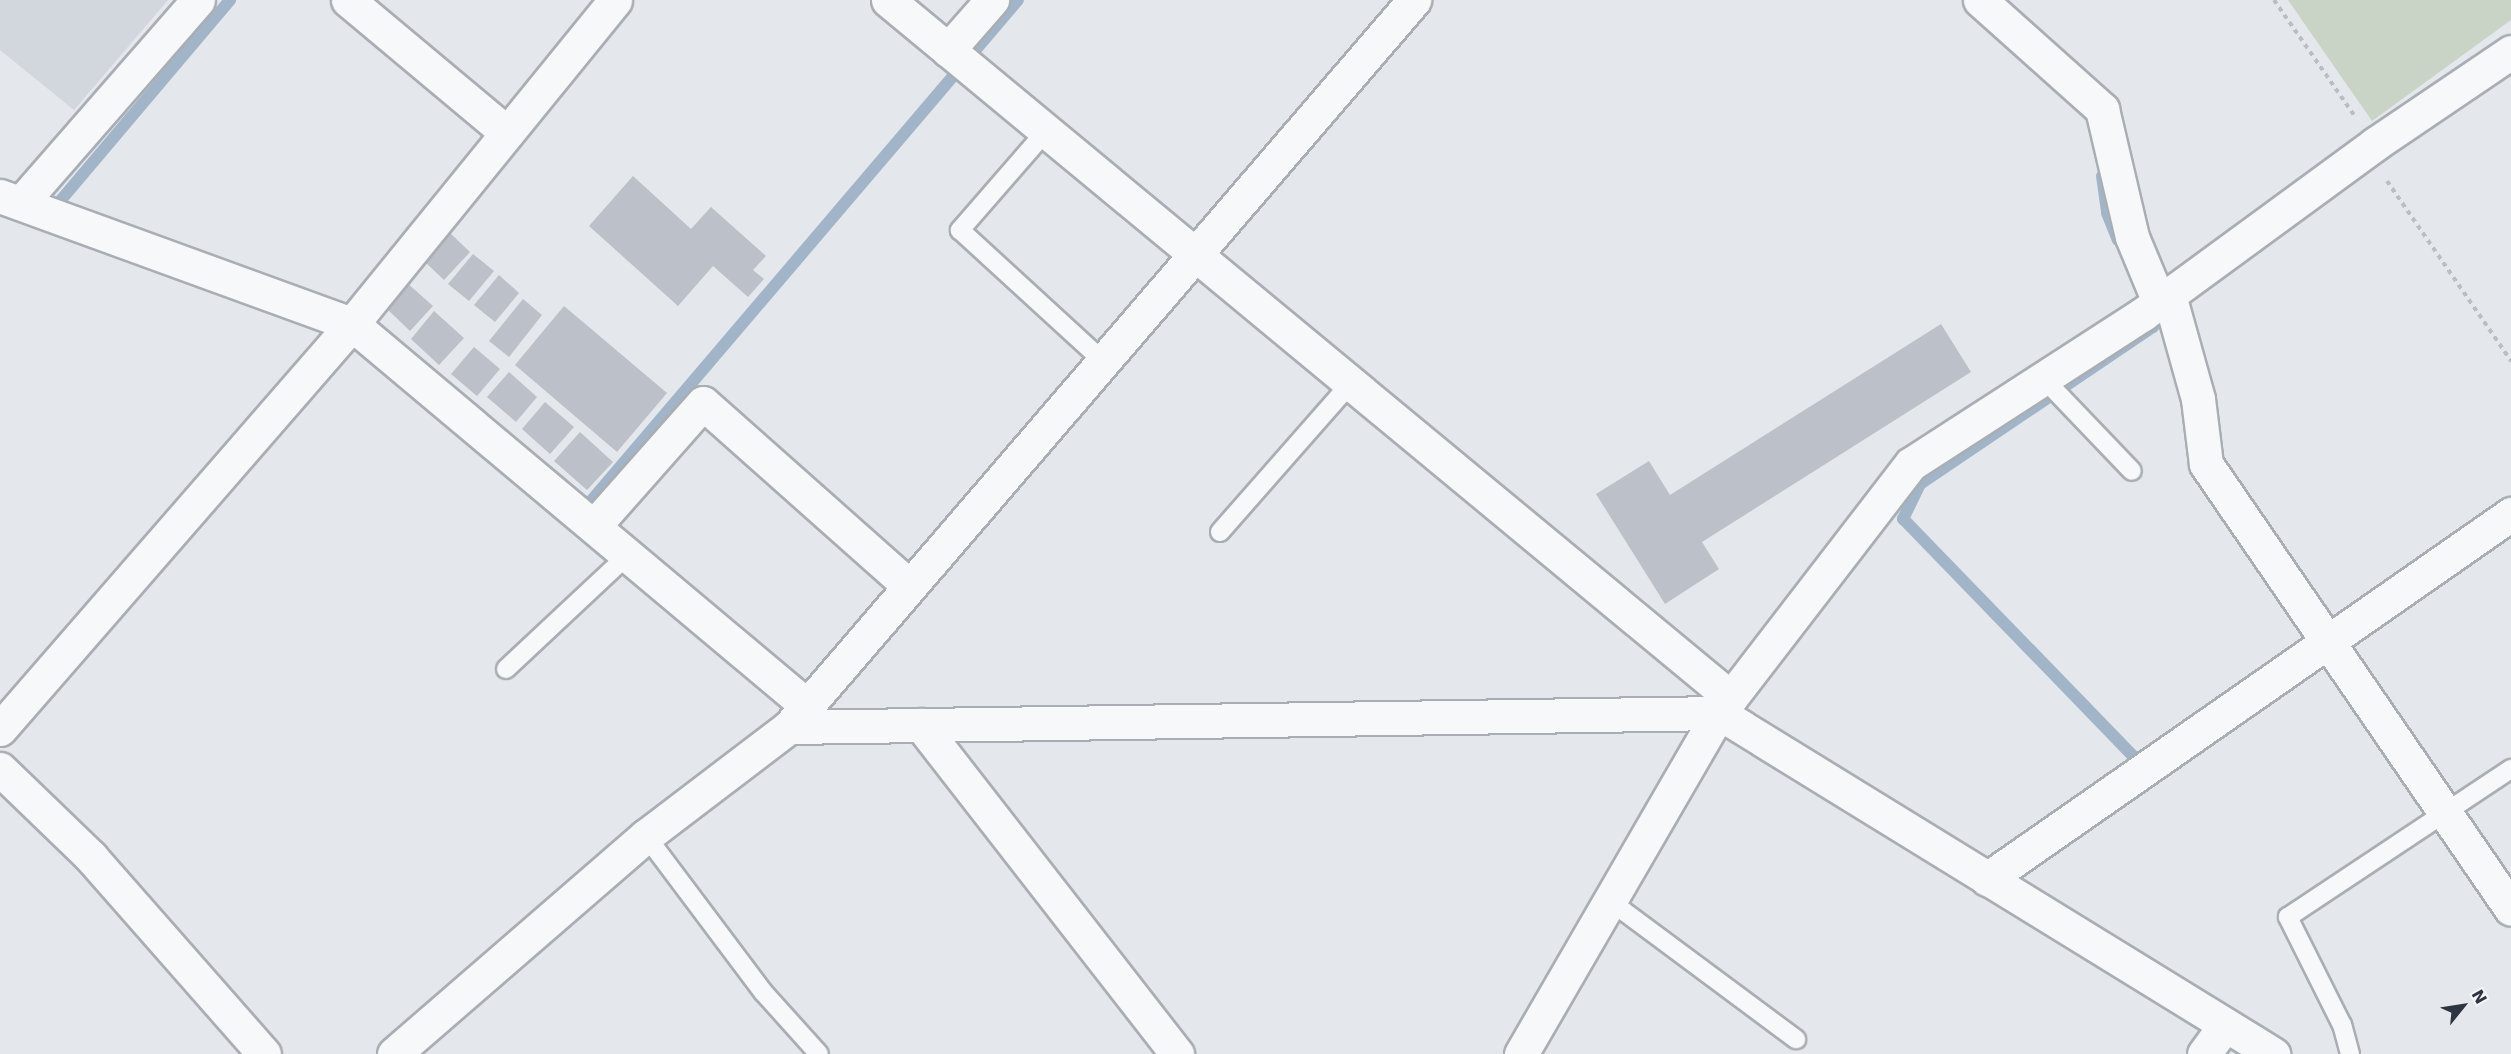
<!DOCTYPE html>
<html>
<head>
<meta charset="utf-8">
<style>
  body { margin:0 }
  #map { position:relative; width:2511px; height:1054px; overflow:hidden; background:#e4e7eb; font-family:"DejaVu Sans",sans-serif }
  div>[style] { position:absolute }
  .built>* { inset:0; background:#d2d6dd }
  .green>* { inset:0; background:#cad4c6 }
  .stream>* { height:12px; margin:-6px; padding:0 6px; transform-origin:6px; border-radius:6px; background:#a2b5c8 }
  .building>* { inset:0; background:#bcc0c8 }
  .path>* { height:4px; margin-top:-2px; transform-origin:0; background:repeating-linear-gradient(90deg,#babec2 0 4.5px,transparent 0 9px) }
  .roads { filter:drop-shadow(2px 0 #a9aeb5) drop-shadow(-2px 0 #a9aeb5) drop-shadow(0 2px #a9aeb5) drop-shadow(0 -2px #a9aeb5) }
  .service>* { height:18px; margin:-9px; padding:0 9px; transform-origin:9px; border-radius:9px; background:#f7f8f9 }
  .minor>* { height:33px; margin:-16.5px; padding:0 16.5px; transform-origin:16.5px; border-radius:16.5px; background:#f7f8f9 }
  .tertiary>* { height:33px; margin:-16.5px; padding:0 16.5px; transform-origin:16.5px; border-radius:16.5px; background:#f7f8f9 }
  span { translate:-50% -50%; white-space:nowrap; text-align:center; line-height:1.15; -webkit-text-stroke:5px #f4f6f8; paint-order:stroke }
  .north { position:absolute; left:2433px; top:976px; width:60px; height:60px; -webkit-text-stroke:4px #f4f6f8; paint-order:stroke; rotate:60deg; font-size:16px; font-weight:700; line-height:24px; text-align:center; color:#2d3542 }
  .north::after { content:''; display:block; margin:auto; width:21px; height:27px; background:#2d3542; clip-path:polygon(50% 0,100% 100%,50% 72%,0 100%) }
</style>
</head>
<body>
<div id="map">
  <div class="built">
    <i style="clip-path:polygon(0 0,168px 0,74px 110px,0 50px)"></i>
  </div>
  <div class="green">
    <i style="clip-path:polygon(2288px 0,2511px 0,2511px 20px,2372px 121px)"></i>
  </div>
  <div class="stream">
    <i style="left:2102px;top:176px;width:37px;rotate:82deg"></i>
    <i style="left:2107px;top:213px;width:29px;rotate:68deg"></i>
    <i style="left:61px;top:200px;width:262px;rotate:-49.8deg"></i>
    <i style="left:586px;top:507px;width:666px;rotate:-49.57deg"></i>
    <i style="left:2134px;top:757px;width:332px;rotate:-134.1deg"></i>
    <i style="left:1903px;top:519px;width:39px;rotate:-64deg"></i>
    <i style="left:1920px;top:484px;width:281px;rotate:-34deg"></i>
    <i style="left:2153px;top:327px;width:8px;rotate:-113deg"></i>
  </div>
  <div class="building">
    <i style="clip-path:polygon(633px 176px,691px 229px,711px 207px,766px 256px,753px 270px,764px 279px,748px 297px,713px 266px,678px 306px,589px 226px)"></i>
    <i style="clip-path:polygon(450px 233px,470px 252px,444px 280px,424px 261px)"></i>
    <i style="clip-path:polygon(473px 254px,494px 271px,469px 301px,448px 284px)"></i>
    <i style="clip-path:polygon(499px 275px,519px 293px,495px 322px,474px 305px)"></i>
    <i style="clip-path:polygon(406px 282px,433px 306px,410px 331px,384px 306px)"></i>
    <i style="clip-path:polygon(523px 299px,542px 315px,509px 357px,489px 341px)"></i>
    <i style="clip-path:polygon(564px 306px,667px 393px,617px 452px,515px 365px)"></i>
    <i style="clip-path:polygon(434px 311px,464px 338px,439px 365px,411px 339px)"></i>
    <i style="clip-path:polygon(1941px 324px,1971px 372px,1702px 542px,1719px 569px,1665px 604px,1596px 494px,1649px 461px,1670px 495px)"></i>
    <i style="clip-path:polygon(474px 347px,500px 369px,477px 396px,451px 374px)"></i>
    <i style="clip-path:polygon(509px 372px,537px 397px,516px 422px,487px 397px)"></i>
    <i style="clip-path:polygon(545px 402px,574px 427px,550px 454px,522px 429px)"></i>
    <i style="clip-path:polygon(580px 432px,613px 462px,587px 490px,554px 461px)"></i>
  </div>
  <div class="path">
    <i style="left:2274px;top:0;width:140px;rotate:55.2deg"></i>
    <i style="left:2387px;top:181px;width:219px;rotate:55.4deg"></i>
  </div>
  <div class="roads">
    <div class="service">
      <i style="left:1047px;top:130px;width:133px;rotate:131deg"></i>
      <i style="left:960px;top:230px;width:193px;rotate:42.5deg"></i>
      <i style="left:2044px;top:379px;width:127px;rotate:46.3deg"></i>
      <i style="left:1220px;top:532px;width:200px;rotate:-48.7deg"></i>
      <i style="left:506px;top:669px;width:167px;rotate:-43.1deg"></i>
      <i style="left:646px;top:836px;width:196px;rotate:53.1deg"></i>
      <i style="left:764px;top:993px;width:82px;rotate:48deg"></i>
      <i style="left:1610px;top:901px;width:232px;rotate:36.6deg"></i>
      <i style="left:2350px;top:1054px;width:30px;rotate:-105deg"></i>
      <i style="left:2342px;top:1025px;width:121px;rotate:-116.6deg"></i>
      <i style="left:2288px;top:917px;width:268px;rotate:-33.6deg"></i>
    </div>
    <div class="minor">
      <i style="left:348px;top:0;width:207px;rotate:39.9deg"></i>
      <i style="left:888px;top:0;width:1094px;rotate:39.62deg"></i>
      <i style="left:1980px;top:0;width:164px;rotate:41.8deg"></i>
      <i style="left:2102px;top:109px;width:131px;rotate:76.8deg"></i>
      <i style="left:2132px;top:237px;width:70px;rotate:67.4deg"></i>
      <i style="left:948px;top:50px;width:67px;rotate:-48.7deg"></i>
      <i style="left:0;top:196px;width:375px;rotate:20deg"></i>
      <i style="left:352px;top:324px;width:593px;rotate:40deg"></i>
      <i style="left:21px;top:203px;width:269px;rotate:-48.9deg"></i>
      <i style="left:2169px;top:295px;width:108px;rotate:74.4deg"></i>
      <i style="left:2198px;top:399px;width:65px;rotate:83deg"></i>
      <i style="left:2206px;top:464px;width:539px;rotate:55.57deg"></i>
      <i style="left:594px;top:526px;width:164px;rotate:-48.5deg"></i>
      <i style="left:703px;top:403px;width:274px;rotate:41.6deg"></i>
      <i style="left:921px;top:725px;width:417px;rotate:52.1deg"></i>
      <i style="left:789px;top:727px;width:930px;rotate:-0.86deg"></i>
      <i style="left:1719px;top:713px;width:651px;rotate:31.61deg"></i>
      <i style="left:0;top:729px;width:537px;rotate:-49deg"></i>
      <i style="left:352px;top:324px;width:417px;rotate:-50.9deg"></i>
      <i style="left:1987px;top:879px;width:639px;rotate:-34.86deg"></i>
      <i style="left:394px;top:1054px;width:333px;rotate:-40.9deg"></i>
      <i style="left:646px;top:836px;width:180px;rotate:-37.3deg"></i>
      <i style="left:789px;top:727px;width:959px;rotate:-49.31deg"></i>
      <i style="left:1521px;top:1054px;width:394px;rotate:-59.9deg"></i>
      <i style="left:1719px;top:713px;width:314px;rotate:-52.4deg"></i>
      <i style="left:1911px;top:464px;width:276px;rotate:-32.9deg"></i>
      <i style="left:2143px;top:314px;width:288px;rotate:-36.2deg"></i>
      <i style="left:2375px;top:144px;width:164px;rotate:-34.1deg"></i>
      <i style="left:2204px;top:1054px;width:36px;rotate:-54deg"></i>
    </div>
    <div class="tertiary">
      <i style="left:0;top:769px;width:127px;rotate:44deg"></i>
      <i style="left:91px;top:857px;width:262px;rotate:48.7deg"></i>
    </div>
  </div>
  <div class="north">N</div>
</div>
</body>
</html>
